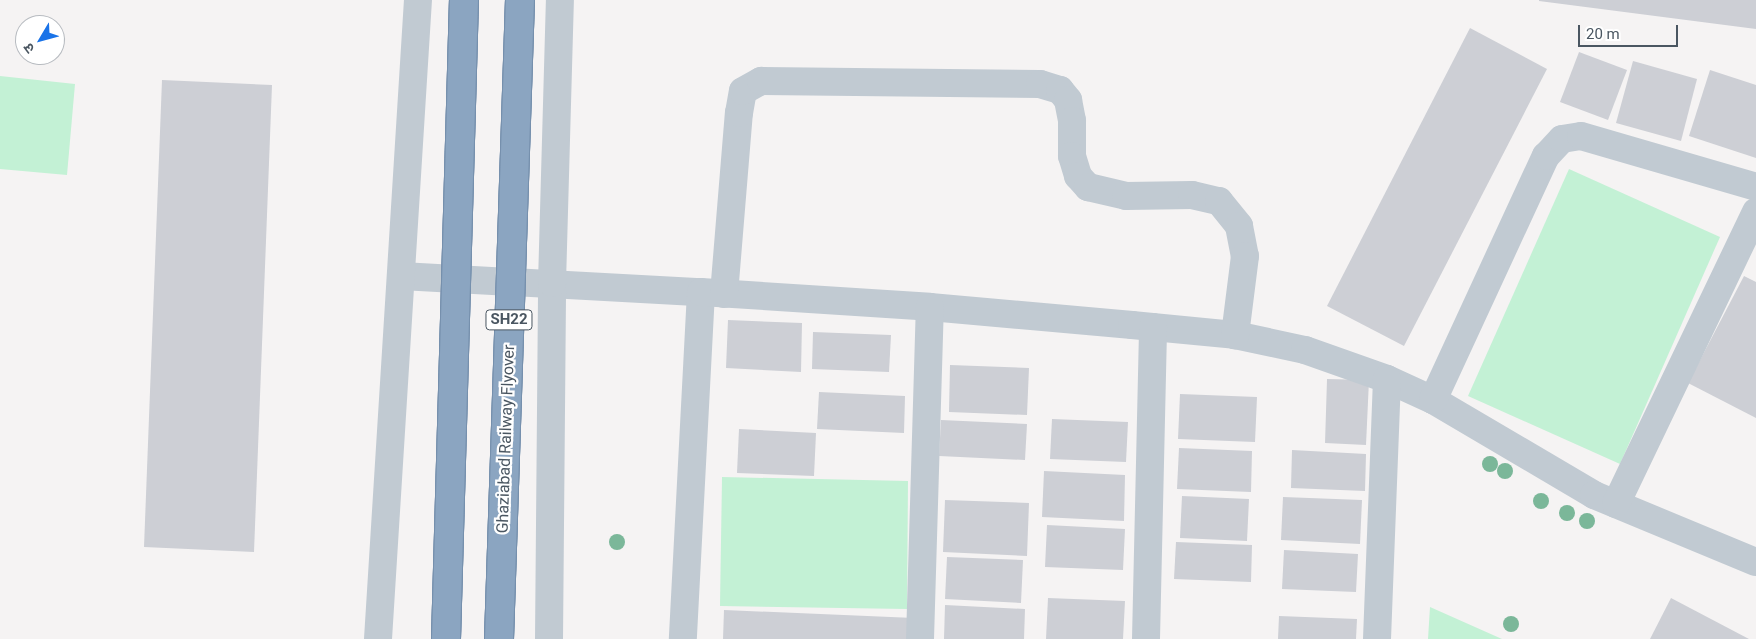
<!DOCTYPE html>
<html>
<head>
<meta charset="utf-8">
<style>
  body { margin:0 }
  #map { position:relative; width:1756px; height:639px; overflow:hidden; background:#f5f3f3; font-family:Roboto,"Noto Sans Devanagari",sans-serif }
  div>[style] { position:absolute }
  .green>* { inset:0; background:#c3f1d5 }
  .building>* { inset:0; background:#cdcfd5 }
  .minor>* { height:28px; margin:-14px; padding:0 14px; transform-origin:14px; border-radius:14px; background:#c1cad2 }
  .bridges { filter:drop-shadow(1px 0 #7690ad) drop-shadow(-1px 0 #7690ad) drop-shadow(0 1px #7690ad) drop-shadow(0 -1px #7690ad) }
  .highway-bridge>* { height:28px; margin:-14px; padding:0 14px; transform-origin:14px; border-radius:14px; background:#8ba5c1 }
  .trees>* { width:16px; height:16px; margin:-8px; border-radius:50%; background:#7bb799 }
  span { translate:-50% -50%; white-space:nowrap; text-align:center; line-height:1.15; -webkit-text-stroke:4.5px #fff; paint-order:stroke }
  .shield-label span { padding:1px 4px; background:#fff; border:1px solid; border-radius:4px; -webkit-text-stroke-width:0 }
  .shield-label { font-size:15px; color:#4a5661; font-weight:700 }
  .street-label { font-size:16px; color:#4a5661 }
  .north { position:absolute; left:15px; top:15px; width:50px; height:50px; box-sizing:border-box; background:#fff; border:1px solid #b7bbc0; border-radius:50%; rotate:233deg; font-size:14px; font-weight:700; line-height:20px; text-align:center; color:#4a5661 }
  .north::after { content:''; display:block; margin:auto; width:18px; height:22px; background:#1a73e8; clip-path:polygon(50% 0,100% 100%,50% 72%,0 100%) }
  .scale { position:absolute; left:1578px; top:25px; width:100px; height:22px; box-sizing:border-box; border:2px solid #4a5661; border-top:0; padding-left:6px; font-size:15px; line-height:18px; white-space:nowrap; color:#4a5661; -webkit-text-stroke:4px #fff; paint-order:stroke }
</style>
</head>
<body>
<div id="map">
  <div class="green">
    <i style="clip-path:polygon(0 76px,75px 84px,67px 175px,0 169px)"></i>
    <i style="clip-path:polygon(1569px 169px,1720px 237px,1620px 464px,1468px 396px)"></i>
    <i style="clip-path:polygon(722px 477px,908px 481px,907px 609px,720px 606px)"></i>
    <i style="clip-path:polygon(1430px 607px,1502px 639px,1428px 639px)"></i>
  </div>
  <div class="building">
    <i style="clip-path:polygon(1539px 0,1756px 0,1756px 29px,1539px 1px)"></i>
    <i style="clip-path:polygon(1470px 28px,1547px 69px,1404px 346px,1327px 306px)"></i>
    <i style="clip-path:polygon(1579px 52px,1627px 70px,1608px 120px,1560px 102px)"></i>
    <i style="clip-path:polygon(1633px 61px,1697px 79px,1681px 141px,1616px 123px)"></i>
    <i style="clip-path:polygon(1710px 70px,1756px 85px,1756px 158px,1689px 136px)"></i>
    <i style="clip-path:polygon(162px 80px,272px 85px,254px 552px,144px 547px)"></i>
    <i style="clip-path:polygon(1744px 276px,1756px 282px,1756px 418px,1688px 383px)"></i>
    <i style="clip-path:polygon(728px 320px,802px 323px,801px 372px,726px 368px)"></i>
    <i style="clip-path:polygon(813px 332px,891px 335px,889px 372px,812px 369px)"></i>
    <i style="clip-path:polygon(950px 365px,1029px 368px,1027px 415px,949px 412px)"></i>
    <i style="clip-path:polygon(1327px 379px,1369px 380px,1366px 445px,1325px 443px)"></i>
    <i style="clip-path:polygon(819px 392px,905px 396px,904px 433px,817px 429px)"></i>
    <i style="clip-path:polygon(1180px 394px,1257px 397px,1255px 442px,1178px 439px)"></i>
    <i style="clip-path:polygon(1052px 419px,1128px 422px,1126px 462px,1050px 459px)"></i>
    <i style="clip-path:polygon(941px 420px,1027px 424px,1025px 460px,939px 456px)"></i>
    <i style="clip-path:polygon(739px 429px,816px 433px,814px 476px,737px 473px)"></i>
    <i style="clip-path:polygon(1179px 448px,1252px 451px,1251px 492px,1177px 489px)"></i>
    <i style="clip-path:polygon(1292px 450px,1366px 454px,1365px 491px,1291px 488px)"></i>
    <i style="clip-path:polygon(1044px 471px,1125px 475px,1124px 521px,1042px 517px)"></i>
    <i style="clip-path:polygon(1182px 496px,1249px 499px,1247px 541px,1180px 538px)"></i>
    <i style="clip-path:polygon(1283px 497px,1362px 500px,1360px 544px,1281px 540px)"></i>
    <i style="clip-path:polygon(945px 500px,1029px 503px,1027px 556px,943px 552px)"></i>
    <i style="clip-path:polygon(1047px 525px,1125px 529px,1123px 570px,1045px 567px)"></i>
    <i style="clip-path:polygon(1176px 542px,1252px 545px,1251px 582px,1174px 579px)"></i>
    <i style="clip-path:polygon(1284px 550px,1358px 554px,1356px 592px,1282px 589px)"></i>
    <i style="clip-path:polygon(947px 557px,1023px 560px,1021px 603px,945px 599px)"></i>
    <i style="clip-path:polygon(1048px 598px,1125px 601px,1123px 639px,1046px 639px)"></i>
    <i style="clip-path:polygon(1671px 598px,1749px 639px,1650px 639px)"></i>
    <i style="clip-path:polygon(945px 605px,1025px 609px,1024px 639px,944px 639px)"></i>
    <i style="clip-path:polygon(724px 610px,914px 618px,913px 639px,723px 639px)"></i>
    <i style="clip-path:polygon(1279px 616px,1357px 619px,1356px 639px,1278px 639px)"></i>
  </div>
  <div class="minor">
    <i style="left:401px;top:276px;width:300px;rotate:3.1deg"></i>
    <i style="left:701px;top:292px;width:347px;rotate:93deg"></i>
    <i style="left:701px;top:292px;width:229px;rotate:3.7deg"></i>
    <i style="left:930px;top:307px;width:203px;rotate:5.1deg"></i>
    <i style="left:1132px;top:325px;width:103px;rotate:5.5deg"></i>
    <i style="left:1235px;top:335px;width:72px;rotate:12.1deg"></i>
    <i style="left:1305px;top:350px;width:87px;rotate:19.5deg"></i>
    <i style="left:1387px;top:379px;width:51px;rotate:24.5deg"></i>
    <i style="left:1433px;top:400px;width:187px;rotate:30.5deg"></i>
    <i style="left:1594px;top:495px;width:175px;rotate:22.5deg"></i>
    <i style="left:724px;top:294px;width:182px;rotate:-85.3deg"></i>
    <i style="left:739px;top:113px;width:22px;rotate:-80deg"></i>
    <i style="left:743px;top:91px;width:21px;rotate:-29deg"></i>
    <i style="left:761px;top:81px;width:279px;rotate:0.6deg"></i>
    <i style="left:1040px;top:84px;width:21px;rotate:17deg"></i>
    <i style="left:1060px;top:90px;width:13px;rotate:51deg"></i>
    <i style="left:1068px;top:100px;width:21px;rotate:79deg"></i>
    <i style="left:1072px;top:121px;width:35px;rotate:90deg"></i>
    <i style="left:1072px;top:156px;width:21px;rotate:73deg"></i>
    <i style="left:1078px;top:176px;width:15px;rotate:48deg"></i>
    <i style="left:1088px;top:187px;width:39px;rotate:13deg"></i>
    <i style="left:1126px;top:196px;width:66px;rotate:-0.9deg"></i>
    <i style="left:1192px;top:195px;width:28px;rotate:13deg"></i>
    <i style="left:1219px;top:201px;width:32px;rotate:51deg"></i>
    <i style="left:1239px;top:226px;width:31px;rotate:79deg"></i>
    <i style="left:1245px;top:256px;width:80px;rotate:97.2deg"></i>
    <i style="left:1433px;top:400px;width:269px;rotate:-65.2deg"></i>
    <i style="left:1546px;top:156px;width:23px;rotate:-47deg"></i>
    <i style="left:1562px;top:139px;width:19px;rotate:-9deg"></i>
    <i style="left:1581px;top:136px;width:182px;rotate:16.2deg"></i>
    <i style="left:1616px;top:504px;width:324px;rotate:-64.4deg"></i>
    <i style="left:378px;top:639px;width:640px;rotate:-86.42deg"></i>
    <i style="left:549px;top:639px;width:356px;rotate:-89.5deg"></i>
    <i style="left:552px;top:283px;width:283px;rotate:-88.4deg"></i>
    <i style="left:920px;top:639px;width:332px;rotate:-88.3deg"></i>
    <i style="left:1146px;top:639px;width:312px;rotate:-88.7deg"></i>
    <i style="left:1377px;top:639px;width:260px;rotate:-87.8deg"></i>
  </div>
  <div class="bridges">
    <div class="highway-bridge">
      <i style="left:446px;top:639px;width:639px;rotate:-88.39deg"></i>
      <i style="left:499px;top:639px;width:639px;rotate:-88.12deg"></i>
    </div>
  </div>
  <div class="trees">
    <i style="left:1490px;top:464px"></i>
    <i style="left:1505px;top:471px"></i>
    <i style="left:1541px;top:501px"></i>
    <i style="left:1567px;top:513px"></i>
    <i style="left:1587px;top:521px"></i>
    <i style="left:617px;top:542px"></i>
    <i style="left:1511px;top:624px"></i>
  </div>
  <div class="shield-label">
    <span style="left:509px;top:320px">SH22</span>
  </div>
  <div class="street-label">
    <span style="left:506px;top:439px;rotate:-88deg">Ghaziabad Railway Flyover</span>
  </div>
  <div class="north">उ</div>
  <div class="scale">20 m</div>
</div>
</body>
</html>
